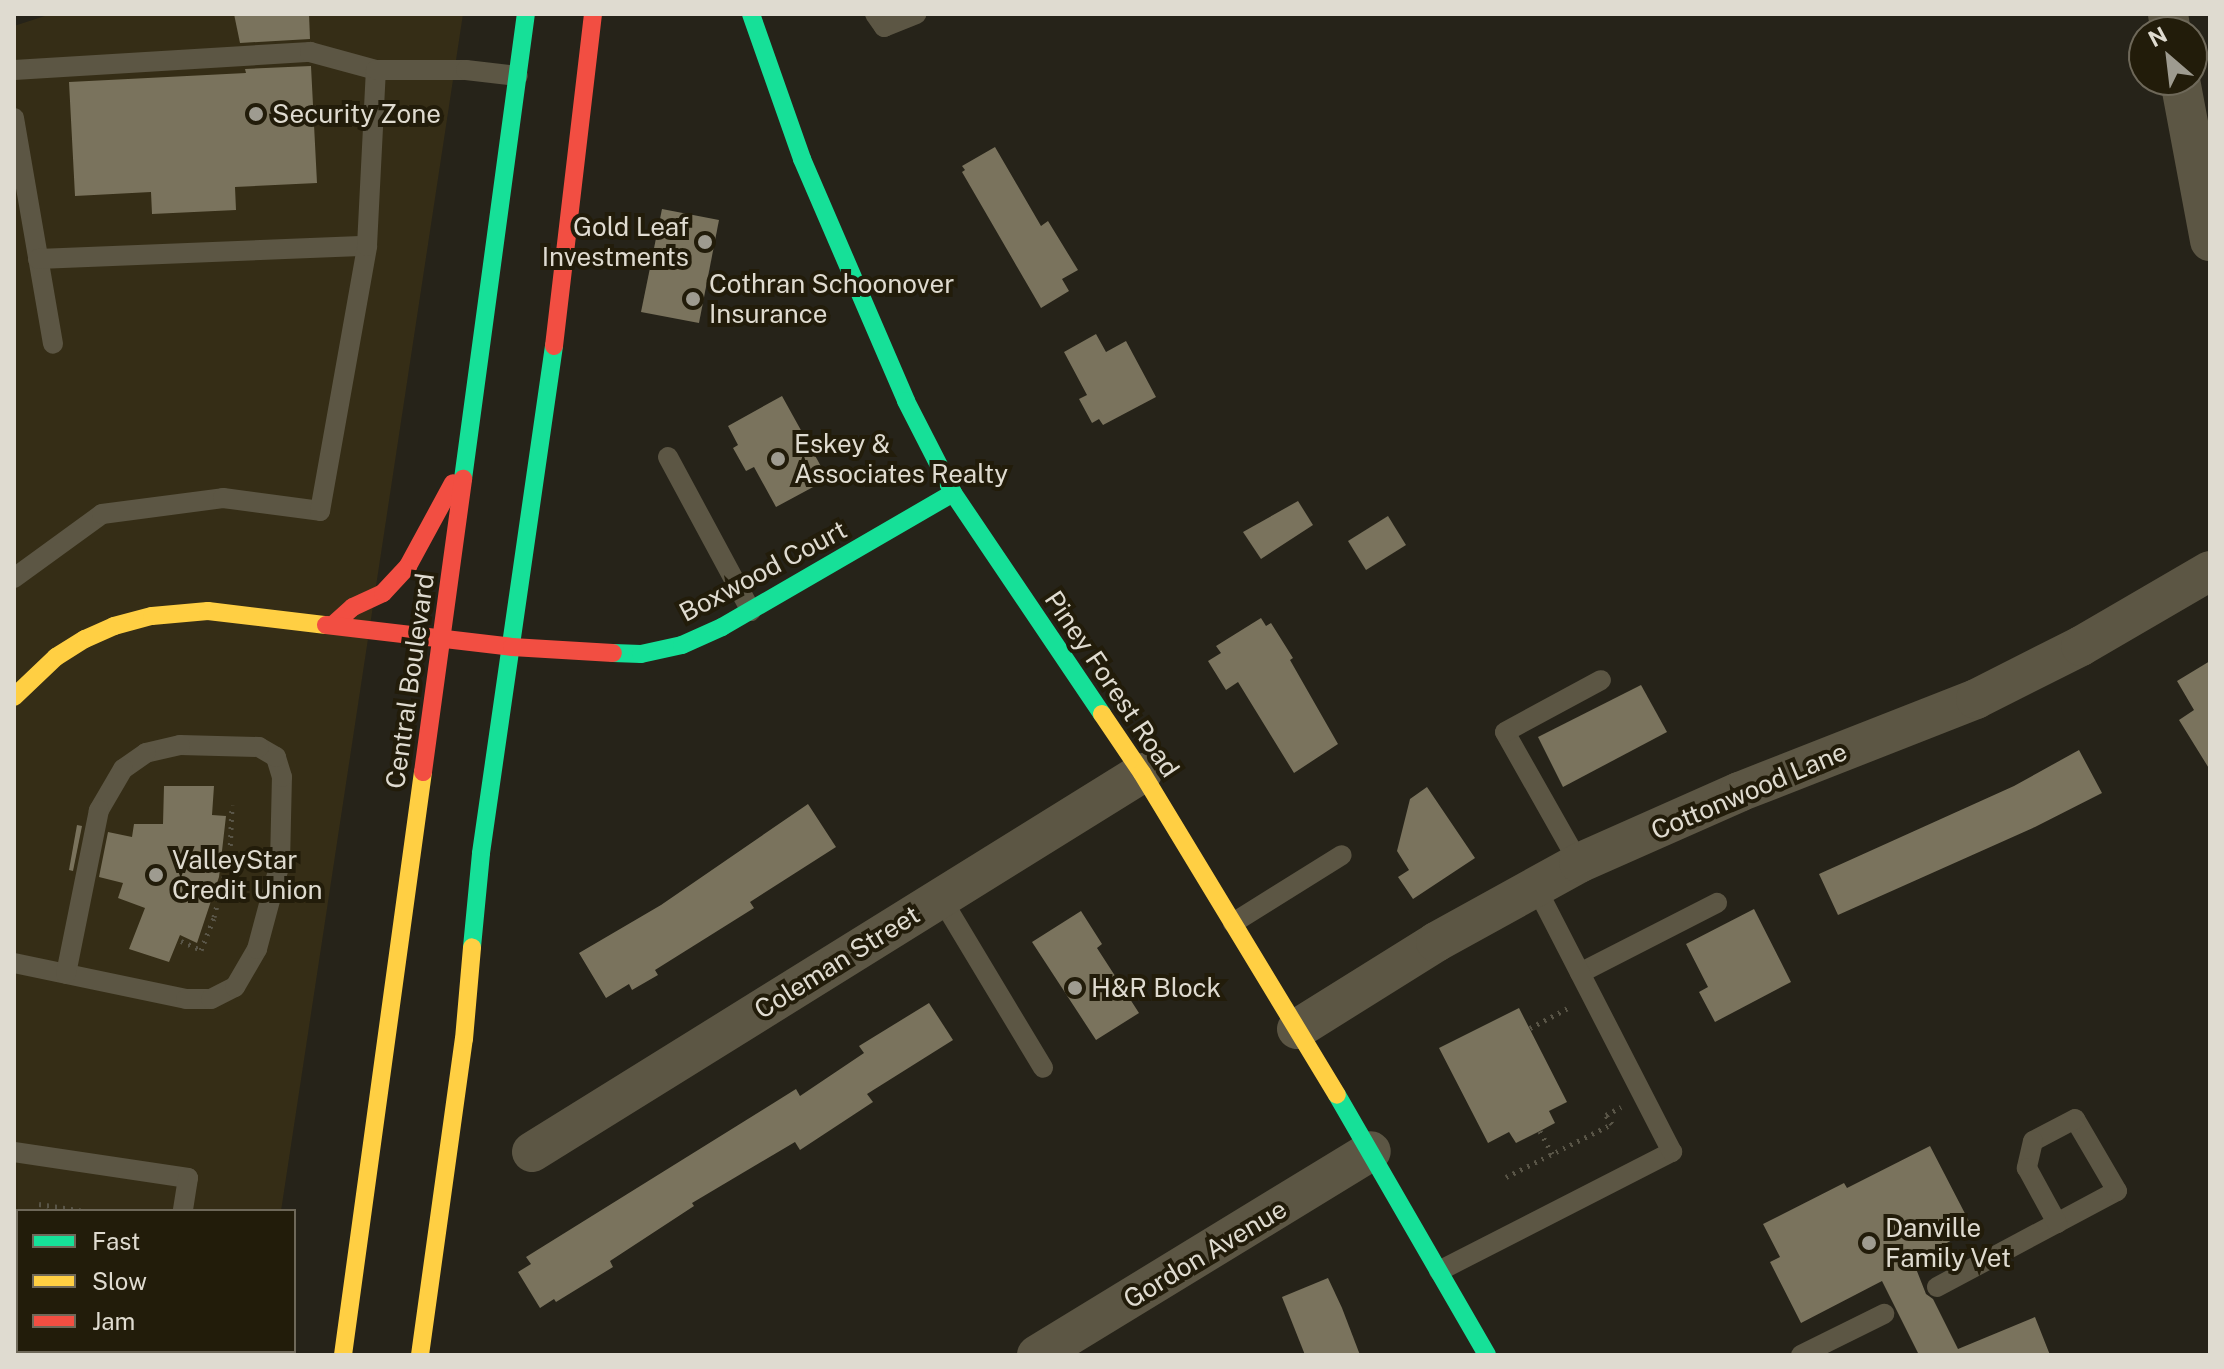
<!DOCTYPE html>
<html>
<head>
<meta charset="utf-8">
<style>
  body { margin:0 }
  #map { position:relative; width:2224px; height:1369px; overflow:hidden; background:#262319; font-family:"Public Sans",sans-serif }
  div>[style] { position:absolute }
  .built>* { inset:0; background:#352d16 }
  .building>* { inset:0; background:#7a735d }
  .path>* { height:5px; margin-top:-2.5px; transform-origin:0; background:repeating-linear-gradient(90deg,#595547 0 2px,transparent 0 8px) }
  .lane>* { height:20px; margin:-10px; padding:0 10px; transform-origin:10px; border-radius:10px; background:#5c5644 }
  .street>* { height:40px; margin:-20px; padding:0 20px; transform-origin:20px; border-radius:20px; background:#5c5644 }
  .fast>* { height:18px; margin:-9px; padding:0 9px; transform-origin:9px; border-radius:9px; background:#16e098 }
  .slow>* { height:18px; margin:-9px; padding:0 9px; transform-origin:9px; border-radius:9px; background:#ffcf43 }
  .jam>* { height:18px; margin:-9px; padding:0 9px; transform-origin:9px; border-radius:9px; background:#f24e42 }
  .dots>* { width:22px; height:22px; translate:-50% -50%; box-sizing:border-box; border:4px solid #221c0a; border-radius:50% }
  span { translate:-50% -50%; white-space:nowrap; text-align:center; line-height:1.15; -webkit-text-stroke:8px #221c0a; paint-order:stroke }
  .poi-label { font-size:26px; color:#dfdbd0 }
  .left { translate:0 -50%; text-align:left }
  .right { translate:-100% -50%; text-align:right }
  .street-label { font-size:26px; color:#dfdbd0 }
  .frame { position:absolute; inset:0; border:16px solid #dfdbd0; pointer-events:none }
  .legend { position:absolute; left:16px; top:1209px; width:280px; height:144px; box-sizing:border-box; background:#221c0a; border:2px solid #6e6859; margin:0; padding:10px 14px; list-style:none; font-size:24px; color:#dfdbd0 }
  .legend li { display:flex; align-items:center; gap:16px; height:40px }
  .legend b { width:40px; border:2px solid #6e6859 }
  .north { position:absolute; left:2128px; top:16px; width:80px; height:80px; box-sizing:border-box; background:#221c0a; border:2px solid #6e6859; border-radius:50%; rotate:332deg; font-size:22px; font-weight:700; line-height:32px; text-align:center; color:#dfdbd0 }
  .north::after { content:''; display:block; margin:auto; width:28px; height:36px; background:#9e9b90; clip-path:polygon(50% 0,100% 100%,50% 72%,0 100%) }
</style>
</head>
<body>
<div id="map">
  <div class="built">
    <i style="clip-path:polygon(51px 14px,463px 14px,281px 1211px,18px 1211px,18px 1351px,260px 1351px,259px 1355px,14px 1355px,14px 26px)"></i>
  </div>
  <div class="building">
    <i style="clip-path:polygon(234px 14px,309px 14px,310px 39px,240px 43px)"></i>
    <i style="clip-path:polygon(311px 66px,317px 183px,235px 187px,236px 210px,152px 214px,151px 192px,75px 196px,69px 82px,246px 73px,245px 69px)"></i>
    <i style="clip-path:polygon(995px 147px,1041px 226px,1048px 221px,1078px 270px,1062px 279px,1069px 291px,1041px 308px,962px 172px,965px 170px,962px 166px)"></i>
    <i style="clip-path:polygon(662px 209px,719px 220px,699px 323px,641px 312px)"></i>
    <i style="clip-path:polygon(1096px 334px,1106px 352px,1126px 341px,1156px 397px,1103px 425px,1099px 419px,1092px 423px,1079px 399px,1087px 395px,1064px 352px)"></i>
    <i style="clip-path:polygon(782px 396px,828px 479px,776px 507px,754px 467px,746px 471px,733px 448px,738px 445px,728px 426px)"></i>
    <i style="clip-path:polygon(1298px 501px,1313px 525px,1261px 559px,1243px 532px)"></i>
    <i style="clip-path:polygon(1388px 516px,1406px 545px,1366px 570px,1348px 541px)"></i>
    <i style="clip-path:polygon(1261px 618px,1266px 626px,1271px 623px,1293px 658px,1290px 660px,1338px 744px,1294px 773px,1238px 682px,1226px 690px,1208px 661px,1221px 653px,1216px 646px)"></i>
    <i style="clip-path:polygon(2210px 661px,2210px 770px,2179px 720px,2194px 710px,2177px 681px)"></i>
    <i style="clip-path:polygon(1641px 685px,1667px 732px,1563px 787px,1538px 737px)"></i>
    <i style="clip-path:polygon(2079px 750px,2102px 793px,2035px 827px,1838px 915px,1819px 874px,2014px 786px)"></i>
    <i style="clip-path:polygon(164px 786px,214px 786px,212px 815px,226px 816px,219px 877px,197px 943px,180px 935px,169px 962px,129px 949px,145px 908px,118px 898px,123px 883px,99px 877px,108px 832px,132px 837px,134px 824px,163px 824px)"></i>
    <i style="clip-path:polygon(1427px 787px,1475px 858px,1413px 899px,1398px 877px,1409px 870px,1397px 851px,1410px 799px)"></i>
    <i style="clip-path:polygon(808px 804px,836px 847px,750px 902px,754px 908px,655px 970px,658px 975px,632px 990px,629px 984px,606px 998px,579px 953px,661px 905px)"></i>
    <i style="clip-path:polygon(77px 825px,82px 826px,73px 871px,69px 870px)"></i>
    <i style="clip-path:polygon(1754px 909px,1791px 982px,1715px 1022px,1699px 992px,1708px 987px,1686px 944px)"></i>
    <i style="clip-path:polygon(1081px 911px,1102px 944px,1097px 948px,1139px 1013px,1096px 1040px,1032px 942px)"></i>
    <i style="clip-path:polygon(929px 1003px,953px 1040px,867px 1094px,873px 1102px,800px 1150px,795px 1142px,692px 1203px,694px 1206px,610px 1261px,613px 1267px,556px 1302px,554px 1299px,540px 1308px,518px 1272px,531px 1264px,526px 1257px,796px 1089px,800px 1096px,864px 1053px,859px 1046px)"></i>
    <i style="clip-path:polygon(1519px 1008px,1567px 1102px,1549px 1111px,1555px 1123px,1540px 1131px,1516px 1143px,1509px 1132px,1488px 1143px,1439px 1048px)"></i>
    <i style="clip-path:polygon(1930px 1146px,1973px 1229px,1913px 1261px,1926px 1294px,1933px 1299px,1958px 1349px,2035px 1317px,2050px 1355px,1919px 1355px,1882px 1281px,1801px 1323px,1770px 1262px,1780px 1257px,1763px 1224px,1844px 1183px,1847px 1188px)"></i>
    <i style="clip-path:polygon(1328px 1278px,1342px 1308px,1360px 1355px,1305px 1355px,1282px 1297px)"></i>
  </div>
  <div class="path">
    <i style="left:226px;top:878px;width:23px;rotate:18deg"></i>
    <i style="left:181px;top:941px;width:22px;rotate:24deg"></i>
    <i style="left:201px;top:950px;width:35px;rotate:-68deg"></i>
    <i style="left:214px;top:917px;width:66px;rotate:-76deg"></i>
    <i style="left:230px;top:853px;width:48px;rotate:-87.6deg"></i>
    <i style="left:1530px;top:1028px;width:45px;rotate:-27.7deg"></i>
    <i style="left:1540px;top:1131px;width:26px;rotate:62deg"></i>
    <i style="left:1506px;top:1177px;width:119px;rotate:-26.6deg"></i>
    <i style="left:1612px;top:1124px;width:11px;rotate:-124deg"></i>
    <i style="left:1606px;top:1115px;width:17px;rotate:-28deg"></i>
    <i style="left:39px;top:1204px;width:45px;rotate:9deg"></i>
    <i style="left:111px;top:1355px;width:4px;rotate:-90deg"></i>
  </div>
  <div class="lane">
    <i style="left:875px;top:14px;width:16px;rotate:55deg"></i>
    <i style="left:884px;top:27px;width:35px;rotate:-22deg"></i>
    <i style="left:14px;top:70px;width:297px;rotate:-3.5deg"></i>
    <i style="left:310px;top:52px;width:68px;rotate:15.3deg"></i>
    <i style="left:14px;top:118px;width:229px;rotate:80.2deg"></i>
    <i style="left:38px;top:259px;width:329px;rotate:-2.3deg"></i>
    <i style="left:668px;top:457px;width:175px;rotate:61.7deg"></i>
    <i style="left:14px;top:578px;width:109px;rotate:-36deg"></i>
    <i style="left:102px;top:514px;width:122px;rotate:-7.5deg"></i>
    <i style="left:223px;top:498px;width:98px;rotate:7.6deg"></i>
    <i style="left:320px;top:511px;width:269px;rotate:-79.9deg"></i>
    <i style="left:367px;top:246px;width:176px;rotate:-87.1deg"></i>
    <i style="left:376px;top:70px;width:90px"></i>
    <i style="left:466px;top:70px;width:52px;rotate:6.6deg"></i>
    <i style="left:1579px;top:863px;width:150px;rotate:-119.5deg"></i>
    <i style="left:1505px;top:732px;width:109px;rotate:-28.4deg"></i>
    <i style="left:941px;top:898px;width:198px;rotate:59deg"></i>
    <i style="left:1233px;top:923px;width:128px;rotate:-32deg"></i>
    <i style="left:14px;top:963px;width:176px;rotate:11.8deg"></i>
    <i style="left:186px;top:999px;width:25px"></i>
    <i style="left:211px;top:999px;width:27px;rotate:-27deg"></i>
    <i style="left:235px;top:987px;width:44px;rotate:-59.9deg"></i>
    <i style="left:257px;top:949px;width:89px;rotate:-75deg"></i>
    <i style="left:280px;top:863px;width:86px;rotate:-88.7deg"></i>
    <i style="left:282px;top:777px;width:21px;rotate:-107deg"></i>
    <i style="left:276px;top:757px;width:20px;rotate:-150deg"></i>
    <i style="left:259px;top:747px;width:79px;rotate:-178.5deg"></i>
    <i style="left:180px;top:745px;width:35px;rotate:167deg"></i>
    <i style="left:146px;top:753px;width:28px;rotate:145deg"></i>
    <i style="left:123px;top:769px;width:48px;rotate:120.3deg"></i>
    <i style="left:99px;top:810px;width:167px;rotate:101.4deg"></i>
    <i style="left:1580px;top:973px;width:154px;rotate:-27.1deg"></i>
    <i style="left:14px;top:1152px;width:176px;rotate:8.5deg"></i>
    <i style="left:188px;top:1178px;width:33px;rotate:99deg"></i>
    <i style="left:1439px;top:1271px;width:262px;rotate:-27.1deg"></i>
    <i style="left:1672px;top:1152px;width:298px;rotate:-117.2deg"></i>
    <i style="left:1937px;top:1287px;width:204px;rotate:-28.1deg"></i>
    <i style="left:2117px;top:1191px;width:83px;rotate:-120.3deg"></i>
    <i style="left:2075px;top:1119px;width:47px;rotate:152.4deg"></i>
    <i style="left:2033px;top:1141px;width:28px;rotate:103deg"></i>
    <i style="left:2027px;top:1168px;width:63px;rotate:61.4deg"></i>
    <i style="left:161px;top:1355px;width:4px;rotate:-76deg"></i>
    <i style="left:1801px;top:1355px;width:93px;rotate:-26.3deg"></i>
  </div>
  <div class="street">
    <i style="left:2168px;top:14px;width:18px;rotate:81deg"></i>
    <i style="left:2180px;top:80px;width:164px;rotate:79.4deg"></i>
    <i style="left:1297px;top:1029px;width:164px;rotate:-32deg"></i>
    <i style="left:1436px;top:942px;width:163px;rotate:-28.9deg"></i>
    <i style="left:1579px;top:863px;width:175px;rotate:-23.9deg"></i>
    <i style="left:1739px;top:792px;width:255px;rotate:-21.4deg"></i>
    <i style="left:1976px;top:699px;width:118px;rotate:-26.8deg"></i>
    <i style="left:2081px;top:646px;width:149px;rotate:-30.2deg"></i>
    <i style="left:532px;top:1152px;width:718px;rotate:-31.85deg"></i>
    <i style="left:1037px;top:1355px;width:391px;rotate:-31.4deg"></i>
  </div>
  <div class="fast">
    <i style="left:751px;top:14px;width:154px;rotate:70.6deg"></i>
    <i style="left:802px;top:159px;width:263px;rotate:66.7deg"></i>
    <i style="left:906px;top:401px;width:103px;rotate:62.9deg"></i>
    <i style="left:953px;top:493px;width:267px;rotate:56deg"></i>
    <i style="left:463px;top:479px;width:469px;rotate:-82.3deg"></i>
    <i style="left:613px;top:653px;width:28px;rotate:2deg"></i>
    <i style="left:641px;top:654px;width:42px;rotate:-12.4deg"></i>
    <i style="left:682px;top:645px;width:44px;rotate:-24.2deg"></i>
    <i style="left:722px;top:627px;width:267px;rotate:-30.1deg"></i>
    <i style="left:472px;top:947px;width:94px;rotate:-84.5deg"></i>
    <i style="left:481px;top:853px;width:512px;rotate:-81.81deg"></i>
    <i style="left:1337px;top:1095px;width:300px;rotate:60deg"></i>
  </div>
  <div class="slow">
    <i style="left:14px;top:697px;width:58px;rotate:-43.6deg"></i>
    <i style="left:56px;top:657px;width:34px;rotate:-32deg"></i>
    <i style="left:85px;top:639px;width:32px;rotate:-24deg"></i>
    <i style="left:114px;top:626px;width:39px;rotate:-15deg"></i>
    <i style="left:152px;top:616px;width:56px;rotate:-5.1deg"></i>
    <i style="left:208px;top:611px;width:119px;rotate:6.8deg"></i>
    <i style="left:1102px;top:714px;width:71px;rotate:55.9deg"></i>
    <i style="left:1142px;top:773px;width:376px;rotate:58.8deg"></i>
    <i style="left:343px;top:1355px;width:588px;rotate:-82.19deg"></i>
    <i style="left:420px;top:1355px;width:319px;rotate:-82.1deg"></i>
    <i style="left:464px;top:1039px;width:92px;rotate:-85deg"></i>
  </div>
  <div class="jam">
    <i style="left:554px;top:346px;width:334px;rotate:-83.3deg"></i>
    <i style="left:334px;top:624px;width:25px;rotate:-42deg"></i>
    <i style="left:353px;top:607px;width:33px;rotate:-25deg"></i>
    <i style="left:383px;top:593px;width:37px;rotate:-47deg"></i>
    <i style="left:408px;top:566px;width:94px;rotate:-61.5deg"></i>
    <i style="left:326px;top:625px;width:187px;rotate:6.7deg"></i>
    <i style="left:512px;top:647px;width:101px;rotate:3.4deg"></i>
    <i style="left:423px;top:772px;width:296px;rotate:-82.2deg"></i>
  </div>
  <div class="dots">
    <i style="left:256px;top:114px;background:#9e9b90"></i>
    <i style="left:705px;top:242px;background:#9e9b90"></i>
    <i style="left:693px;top:299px;background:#9e9b90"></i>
    <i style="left:778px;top:459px;background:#9e9b90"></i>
    <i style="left:156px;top:875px;background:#9e9b90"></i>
    <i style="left:1075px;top:988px;background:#9e9b90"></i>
    <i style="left:1869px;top:1243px;background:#9e9b90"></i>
  </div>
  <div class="poi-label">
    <span class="left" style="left:272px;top:114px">Security Zone</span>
    <span class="right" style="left:689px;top:242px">Gold Leaf<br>Investments</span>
    <span class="left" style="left:709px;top:299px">Cothran Schoonover<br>Insurance</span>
    <span class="left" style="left:794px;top:459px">Eskey &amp;<br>Associates Realty</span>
    <span class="left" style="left:172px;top:875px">ValleyStar<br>Credit Union</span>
    <span class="left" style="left:1091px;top:988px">H&amp;R Block</span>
    <span class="left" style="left:1885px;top:1243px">Danville<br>Family Vet</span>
  </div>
  <div class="street-label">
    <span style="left:763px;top:571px;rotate:-28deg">Boxwood Court</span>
    <span style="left:410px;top:681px;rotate:-82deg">Central Boulevard</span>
    <span style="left:1112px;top:684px;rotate:56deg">Piney Forest Road</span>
    <span style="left:1749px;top:791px;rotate:-23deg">Cottonwood Lane</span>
    <span style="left:837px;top:962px;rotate:-32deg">Coleman Street</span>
    <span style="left:1205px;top:1254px;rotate:-31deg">Gordon Avenue</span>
  </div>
  <div class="frame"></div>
  <ul class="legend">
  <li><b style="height:10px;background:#16e098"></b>Fast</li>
  <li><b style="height:10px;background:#ffcf43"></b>Slow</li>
  <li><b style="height:10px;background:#f24e42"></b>Jam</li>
  </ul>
  <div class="north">N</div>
</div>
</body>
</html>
